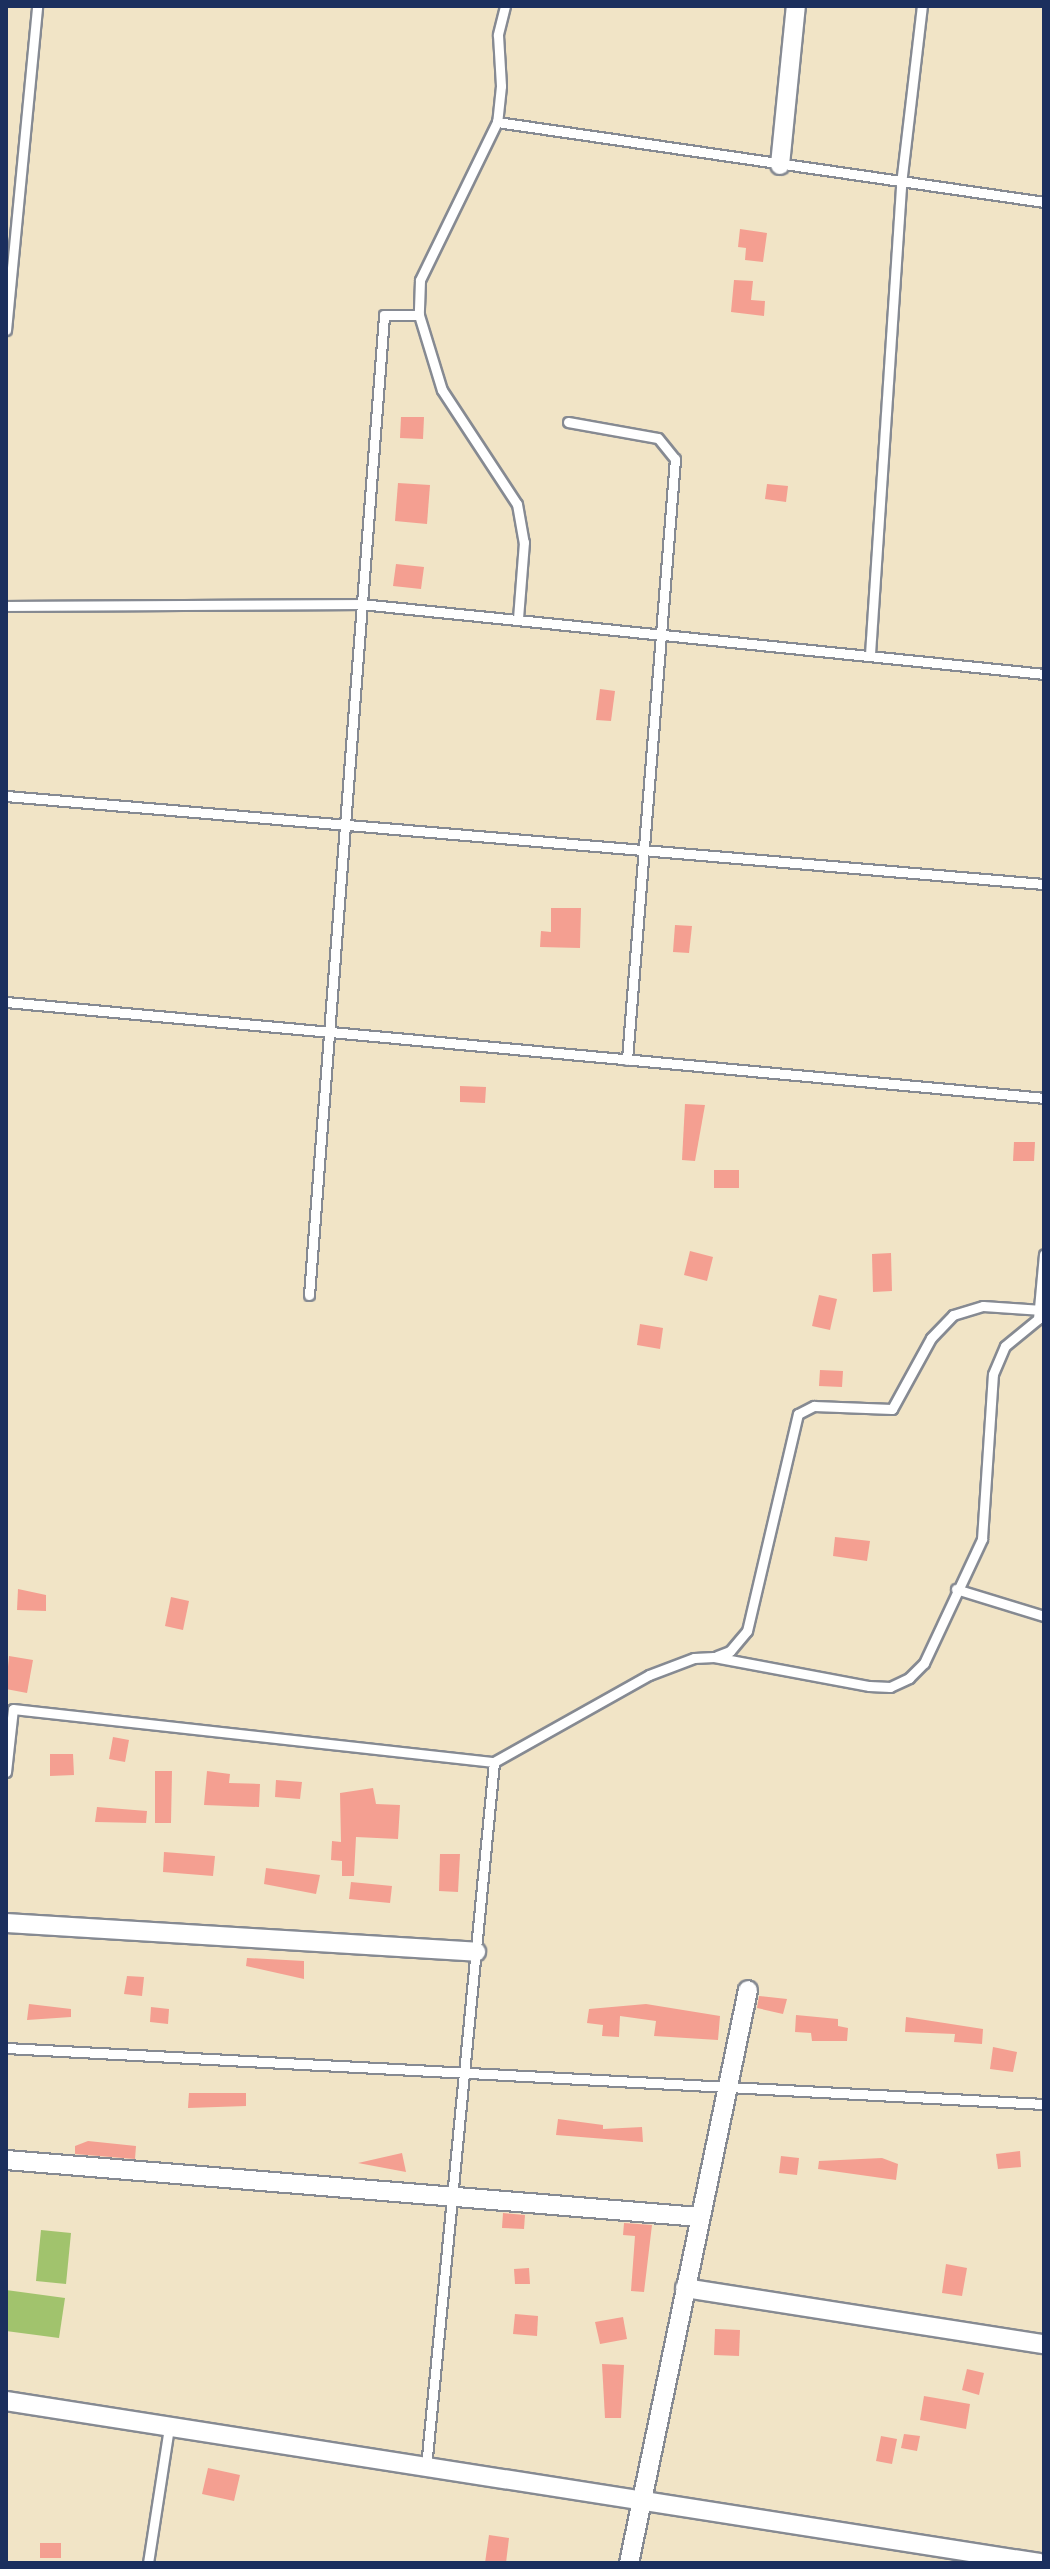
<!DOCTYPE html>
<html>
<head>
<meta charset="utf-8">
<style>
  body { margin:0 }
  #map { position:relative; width:1050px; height:2569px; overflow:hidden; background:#f1e4c6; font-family:"Old Standard TT",serif }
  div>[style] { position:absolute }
  .green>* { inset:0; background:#a1c36d }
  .building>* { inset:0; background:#f49f91 }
  .roads { filter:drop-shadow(2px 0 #868a92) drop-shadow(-2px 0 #868a92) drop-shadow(0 2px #868a92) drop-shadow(0 -2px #868a92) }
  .lane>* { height:9px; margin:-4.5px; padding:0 4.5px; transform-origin:4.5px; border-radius:4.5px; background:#fff }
  .street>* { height:18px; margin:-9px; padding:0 9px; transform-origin:9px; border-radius:9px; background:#fff }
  span { translate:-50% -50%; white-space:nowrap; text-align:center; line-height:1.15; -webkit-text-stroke:7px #fcf5e5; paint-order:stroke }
  .frame { position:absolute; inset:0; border:8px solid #1b2f5e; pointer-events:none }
</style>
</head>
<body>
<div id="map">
  <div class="green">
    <i style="clip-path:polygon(41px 2230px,71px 2233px,66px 2284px,36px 2281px)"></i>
    <i style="clip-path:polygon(6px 2290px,65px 2298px,59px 2338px,6px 2331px)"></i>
  </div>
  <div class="building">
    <i style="clip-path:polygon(740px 229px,767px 233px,763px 262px,745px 260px,746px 248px,738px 247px)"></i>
    <i style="clip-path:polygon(734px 280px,753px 281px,751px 300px,765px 301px,764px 316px,731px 312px)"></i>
    <i style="clip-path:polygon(401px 417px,424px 417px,423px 439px,400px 438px)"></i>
    <i style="clip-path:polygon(398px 483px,430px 485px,427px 524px,395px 521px)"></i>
    <i style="clip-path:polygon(767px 484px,788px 486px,786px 502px,765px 499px)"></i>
    <i style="clip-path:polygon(396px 564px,424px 567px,421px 589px,393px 586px)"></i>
    <i style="clip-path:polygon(600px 689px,615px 691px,611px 721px,596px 720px)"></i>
    <i style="clip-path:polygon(551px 908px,581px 908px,580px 948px,540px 947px,541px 931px,551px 932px)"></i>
    <i style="clip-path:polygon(675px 925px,692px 926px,689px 953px,673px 952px)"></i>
    <i style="clip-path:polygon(460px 1086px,486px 1087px,485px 1103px,460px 1102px)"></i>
    <i style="clip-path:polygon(685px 1104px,705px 1105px,695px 1161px,682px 1160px)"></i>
    <i style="clip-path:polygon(1014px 1142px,1035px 1142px,1034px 1161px,1013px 1161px)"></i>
    <i style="clip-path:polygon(714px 1170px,739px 1170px,739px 1188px,714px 1188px)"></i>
    <i style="clip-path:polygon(690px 1251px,713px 1257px,707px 1281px,684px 1275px)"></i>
    <i style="clip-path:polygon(891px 1253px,892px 1291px,873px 1292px,872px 1254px)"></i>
    <i style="clip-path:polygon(819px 1295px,837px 1299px,830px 1330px,812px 1326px)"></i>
    <i style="clip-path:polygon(640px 1324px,663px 1328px,660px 1349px,637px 1345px)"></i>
    <i style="clip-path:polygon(820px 1370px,843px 1371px,842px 1387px,819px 1386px)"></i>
    <i style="clip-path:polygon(835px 1537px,870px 1541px,867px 1561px,833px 1556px)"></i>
    <i style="clip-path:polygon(18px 1589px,46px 1595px,46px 1611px,17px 1610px)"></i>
    <i style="clip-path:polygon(171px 1597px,189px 1601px,183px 1630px,165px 1626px)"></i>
    <i style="clip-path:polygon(9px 1656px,33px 1660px,27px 1693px,6px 1689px)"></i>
    <i style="clip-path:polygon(113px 1737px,129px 1740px,125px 1762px,109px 1759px)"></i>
    <i style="clip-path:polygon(50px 1754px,73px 1754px,74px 1775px,50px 1776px)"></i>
    <i style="clip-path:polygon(155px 1771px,172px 1771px,171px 1823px,155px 1823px)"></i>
    <i style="clip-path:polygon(207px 1771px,230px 1774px,229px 1783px,260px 1784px,259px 1807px,204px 1805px)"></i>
    <i style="clip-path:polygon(276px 1780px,302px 1782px,300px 1799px,275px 1797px)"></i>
    <i style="clip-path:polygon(373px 1788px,376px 1804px,400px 1805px,398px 1839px,356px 1837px,354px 1876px,342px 1876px,342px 1861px,331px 1860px,332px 1841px,341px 1842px,340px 1793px)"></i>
    <i style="clip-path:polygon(97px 1807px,147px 1811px,146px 1823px,95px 1822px)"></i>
    <i style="clip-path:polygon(164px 1852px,215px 1856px,213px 1876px,163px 1872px)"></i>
    <i style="clip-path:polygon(440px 1854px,460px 1854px,458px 1892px,439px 1891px)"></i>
    <i style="clip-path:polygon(266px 1868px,320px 1875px,316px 1894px,264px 1884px)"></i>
    <i style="clip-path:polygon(351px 1882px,392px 1886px,390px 1903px,349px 1899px)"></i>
    <i style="clip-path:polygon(247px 1958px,304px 1961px,304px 1979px,246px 1966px)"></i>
    <i style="clip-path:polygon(127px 1976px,144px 1977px,142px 1996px,124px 1994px)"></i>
    <i style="clip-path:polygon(759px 1996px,787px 1999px,783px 2014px,757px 2008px)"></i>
    <i style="clip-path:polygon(29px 2004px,71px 2009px,71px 2017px,27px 2020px)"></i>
    <i style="clip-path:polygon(646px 2004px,720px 2016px,718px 2040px,654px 2036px,656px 2021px,620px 2016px,619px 2037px,602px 2036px,603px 2025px,587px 2023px,589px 2009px)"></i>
    <i style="clip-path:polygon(151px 2007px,169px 2009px,168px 2024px,150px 2022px)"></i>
    <i style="clip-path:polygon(796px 2015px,838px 2019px,838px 2026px,848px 2028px,847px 2041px,812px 2041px,811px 2033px,795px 2032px)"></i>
    <i style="clip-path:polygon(906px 2017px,983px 2029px,982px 2044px,954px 2042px,955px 2034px,905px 2032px)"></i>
    <i style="clip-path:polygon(993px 2047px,1017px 2052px,1013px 2072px,990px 2069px)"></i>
    <i style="clip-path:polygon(189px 2093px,246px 2093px,246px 2106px,188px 2108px)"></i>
    <i style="clip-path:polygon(558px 2119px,603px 2125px,603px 2129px,642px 2127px,643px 2142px,556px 2135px)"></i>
    <i style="clip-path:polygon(88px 2141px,136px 2146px,135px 2159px,75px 2154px,75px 2146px)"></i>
    <i style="clip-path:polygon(1020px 2151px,1021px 2167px,998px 2169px,996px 2154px)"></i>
    <i style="clip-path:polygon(402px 2153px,406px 2172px,358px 2163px)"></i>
    <i style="clip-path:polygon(781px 2156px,799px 2158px,797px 2175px,779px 2173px)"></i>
    <i style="clip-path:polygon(882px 2158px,898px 2164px,896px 2180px,818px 2169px,819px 2161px)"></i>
    <i style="clip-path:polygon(503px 2213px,525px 2215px,524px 2229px,502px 2228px)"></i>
    <i style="clip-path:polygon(624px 2223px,652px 2225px,644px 2292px,631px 2291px,635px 2236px,623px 2235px)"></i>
    <i style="clip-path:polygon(946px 2264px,967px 2268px,962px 2296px,942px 2293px)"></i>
    <i style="clip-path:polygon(529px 2268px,530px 2284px,515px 2284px,514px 2269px)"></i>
    <i style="clip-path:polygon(515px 2314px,538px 2316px,537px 2336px,513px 2334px)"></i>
    <i style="clip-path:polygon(623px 2317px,627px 2339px,600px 2344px,595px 2322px)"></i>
    <i style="clip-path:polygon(715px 2329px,740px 2330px,739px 2356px,714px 2355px)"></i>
    <i style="clip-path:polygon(602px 2364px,624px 2365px,621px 2418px,605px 2418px)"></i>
    <i style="clip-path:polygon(967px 2369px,984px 2373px,979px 2395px,962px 2390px)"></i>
    <i style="clip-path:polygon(924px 2396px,970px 2404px,966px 2429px,920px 2420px)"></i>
    <i style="clip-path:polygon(904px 2434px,920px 2436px,917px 2451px,901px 2448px)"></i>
    <i style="clip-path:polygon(881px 2436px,897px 2439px,892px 2464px,876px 2461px)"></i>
    <i style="clip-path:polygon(208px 2468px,240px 2475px,234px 2501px,202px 2494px)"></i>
    <i style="clip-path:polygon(489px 2535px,509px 2538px,506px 2563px,485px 2563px)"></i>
    <i style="clip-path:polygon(40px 2543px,61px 2543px,61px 2558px,40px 2558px)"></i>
  </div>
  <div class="roads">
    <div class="lane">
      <i style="left:505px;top:6px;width:30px;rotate:104deg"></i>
      <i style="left:498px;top:35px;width:51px;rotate:86.6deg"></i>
      <i style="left:501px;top:86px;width:36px;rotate:96deg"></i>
      <i style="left:497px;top:122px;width:176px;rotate:116deg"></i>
      <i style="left:420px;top:280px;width:35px;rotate:92deg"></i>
      <i style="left:419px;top:315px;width:78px;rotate:73deg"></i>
      <i style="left:442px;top:390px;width:136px;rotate:56.7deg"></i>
      <i style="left:517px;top:504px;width:39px;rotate:80deg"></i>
      <i style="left:524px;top:542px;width:77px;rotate:94.5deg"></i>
      <i style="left:497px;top:122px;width:553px;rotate:8.32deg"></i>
      <i style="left:6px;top:330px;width:325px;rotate:-84.5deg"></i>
      <i style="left:568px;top:422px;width:91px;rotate:10.1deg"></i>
      <i style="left:658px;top:438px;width:27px;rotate:51deg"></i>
      <i style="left:675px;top:459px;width:603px;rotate:94.57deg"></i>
      <i style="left:6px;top:606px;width:355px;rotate:-0.3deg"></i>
      <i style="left:361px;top:604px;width:687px;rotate:5.85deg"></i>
      <i style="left:870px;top:654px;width:471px;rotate:-86.2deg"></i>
      <i style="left:901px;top:184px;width:179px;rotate:-83.3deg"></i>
      <i style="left:6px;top:796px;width:1042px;rotate:4.85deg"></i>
      <i style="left:6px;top:1002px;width:1042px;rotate:5.28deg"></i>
      <i style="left:309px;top:1295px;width:983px;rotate:-85.62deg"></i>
      <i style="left:384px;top:315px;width:35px"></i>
      <i style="left:956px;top:1589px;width:92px;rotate:17.1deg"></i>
      <i style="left:717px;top:1656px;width:14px;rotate:-21deg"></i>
      <i style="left:730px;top:1651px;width:26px;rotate:-50deg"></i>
      <i style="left:747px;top:1631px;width:223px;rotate:-76.8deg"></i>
      <i style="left:798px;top:1414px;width:18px;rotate:-27deg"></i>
      <i style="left:814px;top:1406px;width:78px;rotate:2.2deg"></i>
      <i style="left:892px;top:1409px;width:81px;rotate:-61.2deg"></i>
      <i style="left:931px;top:1338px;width:32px;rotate:-46deg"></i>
      <i style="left:953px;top:1315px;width:31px;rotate:-17deg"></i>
      <i style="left:983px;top:1306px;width:59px;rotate:3.9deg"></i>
      <i style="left:6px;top:1772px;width:63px;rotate:-83.7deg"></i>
      <i style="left:13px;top:1709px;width:484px;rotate:6.3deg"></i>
      <i style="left:6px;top:2048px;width:1040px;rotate:3.09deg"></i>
      <i style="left:426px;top:2467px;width:708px;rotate:-84.49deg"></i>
      <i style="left:494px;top:1762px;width:178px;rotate:-29.3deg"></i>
      <i style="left:649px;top:1675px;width:48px;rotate:-20.7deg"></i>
      <i style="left:694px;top:1658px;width:20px;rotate:-3deg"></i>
      <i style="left:714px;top:1657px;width:158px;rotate:10.6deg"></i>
      <i style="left:869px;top:1686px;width:21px;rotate:3deg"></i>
      <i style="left:890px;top:1687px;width:21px;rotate:-25deg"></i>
      <i style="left:909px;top:1678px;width:21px;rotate:-45deg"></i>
      <i style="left:924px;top:1663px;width:137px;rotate:-64.9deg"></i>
      <i style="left:982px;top:1539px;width:165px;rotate:-86.2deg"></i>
      <i style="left:993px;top:1374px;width:30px;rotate:-67deg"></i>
      <i style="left:1005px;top:1346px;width:43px;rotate:-39.3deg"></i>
      <i style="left:1038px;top:1319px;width:65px;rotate:-84.7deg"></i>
      <i style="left:148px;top:2563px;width:137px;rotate:-81.2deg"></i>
    </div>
    <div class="street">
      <i style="left:780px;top:165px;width:160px;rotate:-84.3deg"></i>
      <i style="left:6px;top:1923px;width:471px;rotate:3.5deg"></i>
      <i style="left:6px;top:2160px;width:696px;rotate:4.7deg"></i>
      <i style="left:685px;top:2288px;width:363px;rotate:8.9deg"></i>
      <i style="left:6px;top:2401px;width:1046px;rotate:8.91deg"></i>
      <i style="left:629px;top:2563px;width:585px;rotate:-78.27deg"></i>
    </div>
  </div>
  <div class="frame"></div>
</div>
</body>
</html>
